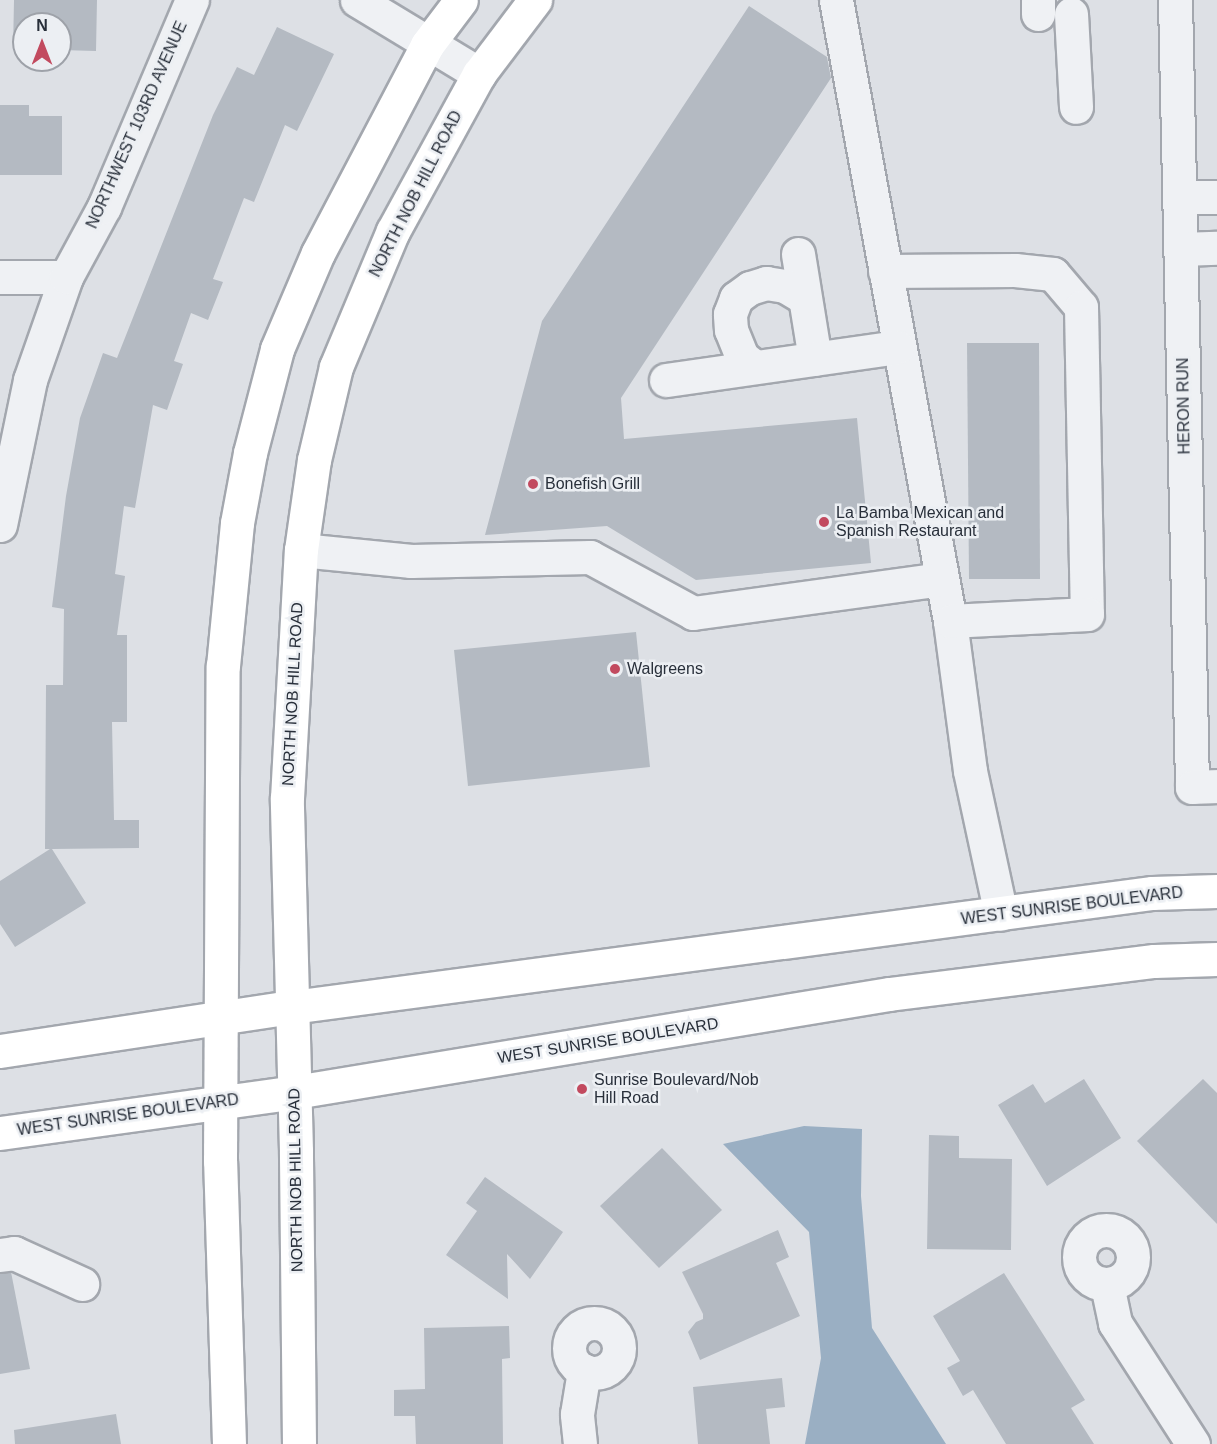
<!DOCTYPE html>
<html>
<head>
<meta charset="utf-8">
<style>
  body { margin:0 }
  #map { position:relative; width:1217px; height:1444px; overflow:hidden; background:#dde0e5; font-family:Helvetica,sans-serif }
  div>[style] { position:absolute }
  .water>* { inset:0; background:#9aafc3 }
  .building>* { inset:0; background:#b4bac2 }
  .roads { filter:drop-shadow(2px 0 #a3a7ae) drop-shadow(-2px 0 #a3a7ae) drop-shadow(0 2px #a3a7ae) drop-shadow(0 -2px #a3a7ae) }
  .minor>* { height:33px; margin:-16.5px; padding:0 16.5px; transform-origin:16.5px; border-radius:16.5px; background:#eff1f4 }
  .minor>.ring { margin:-16.5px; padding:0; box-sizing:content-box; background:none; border:33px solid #eff1f4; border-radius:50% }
  .major>* { height:33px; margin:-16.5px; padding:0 16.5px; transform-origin:16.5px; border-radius:16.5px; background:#fff }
  .highway>* { height:33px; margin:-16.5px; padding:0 16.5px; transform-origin:16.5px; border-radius:16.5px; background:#fff }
  .dots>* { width:16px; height:16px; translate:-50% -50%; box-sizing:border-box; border:3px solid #eceff3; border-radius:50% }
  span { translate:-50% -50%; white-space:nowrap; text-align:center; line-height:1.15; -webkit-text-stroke:5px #eceff3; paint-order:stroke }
  .street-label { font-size:16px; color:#282f3a }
  .poi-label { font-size:16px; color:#282f3a }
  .left { translate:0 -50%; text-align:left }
  .north { position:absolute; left:12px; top:12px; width:60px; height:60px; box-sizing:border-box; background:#eceff3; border:2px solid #9ea2a9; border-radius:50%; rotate:0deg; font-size:16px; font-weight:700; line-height:24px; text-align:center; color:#282f3a }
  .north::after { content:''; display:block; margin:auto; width:21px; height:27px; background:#c24a5f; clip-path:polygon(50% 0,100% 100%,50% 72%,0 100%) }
</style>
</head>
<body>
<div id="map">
  <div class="water">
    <i style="clip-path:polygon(804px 1126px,862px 1129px,861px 1196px,872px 1328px,946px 1444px,805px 1444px,821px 1358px,809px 1232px,723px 1144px)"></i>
  </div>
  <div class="building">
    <i style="clip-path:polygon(14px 0,97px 0,96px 51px,60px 50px,60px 24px,24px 24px,24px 50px,13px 50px)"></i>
    <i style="clip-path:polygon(749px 6px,827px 57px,831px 78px,621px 398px,624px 439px,857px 418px,871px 563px,696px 580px,607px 526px,485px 535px,542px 321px)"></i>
    <i style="clip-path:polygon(277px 27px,334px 54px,297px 131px,285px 125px,254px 202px,244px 198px,213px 279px,223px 282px,208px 320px,191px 313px,174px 361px,183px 364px,167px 410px,153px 405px,135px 508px,124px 506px,115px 574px,125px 576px,117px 635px,127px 635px,127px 722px,112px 722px,114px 820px,139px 820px,139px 848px,52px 849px,86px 903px,15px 947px,0 924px,0 881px,50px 849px,45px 849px,46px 685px,63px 685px,64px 609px,52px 607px,66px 496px,80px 418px,103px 353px,117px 358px,213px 115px,237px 67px,254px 75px)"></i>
    <i style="clip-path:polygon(0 105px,29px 105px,29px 116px,62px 116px,62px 175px,0 175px)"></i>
    <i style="clip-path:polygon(967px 343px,1039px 343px,1040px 579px,969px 579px)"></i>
    <i style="clip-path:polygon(636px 632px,650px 767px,468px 786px,454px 650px)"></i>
    <i style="clip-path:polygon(1084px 1079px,1121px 1138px,1047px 1186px,998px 1105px,1033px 1084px,1045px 1103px)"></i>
    <i style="clip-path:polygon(1203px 1079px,1217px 1093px,1217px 1224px,1137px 1141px)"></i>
    <i style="clip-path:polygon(929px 1135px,959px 1136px,959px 1158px,1012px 1159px,1011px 1250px,927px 1249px)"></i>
    <i style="clip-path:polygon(662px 1148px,722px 1210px,659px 1268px,600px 1206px)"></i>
    <i style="clip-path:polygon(485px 1177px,563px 1232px,530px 1279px,507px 1254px,508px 1299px,446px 1255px,477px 1211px,466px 1203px)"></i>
    <i style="clip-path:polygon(778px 1230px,789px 1257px,776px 1263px,800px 1316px,700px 1360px,688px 1332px,696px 1322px,703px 1319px,703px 1314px,682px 1272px)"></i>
    <i style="clip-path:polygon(11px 1272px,30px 1369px,0 1374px,0 1273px)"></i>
    <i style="clip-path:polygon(1004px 1273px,1085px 1400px,1071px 1408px,1094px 1444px,1006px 1444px,973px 1390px,963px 1396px,947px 1368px,960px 1361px,933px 1316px)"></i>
    <i style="clip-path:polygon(509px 1326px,510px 1358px,502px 1359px,503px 1444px,416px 1444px,415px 1416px,394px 1416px,394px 1390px,425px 1389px,424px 1328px)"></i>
    <i style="clip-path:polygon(782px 1378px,785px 1407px,766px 1409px,770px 1444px,698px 1444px,693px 1387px)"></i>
    <i style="clip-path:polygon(116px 1414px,121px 1444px,15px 1444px,14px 1430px)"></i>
  </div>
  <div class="roads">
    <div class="minor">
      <i style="left:357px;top:0;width:143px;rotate:31.2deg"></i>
      <i style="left:836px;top:0;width:631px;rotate:79.6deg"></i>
      <i style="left:950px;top:621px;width:151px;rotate:82.4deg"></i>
      <i style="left:970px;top:771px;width:146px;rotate:77.8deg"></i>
      <i style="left:1038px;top:0;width:14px;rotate:90deg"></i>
      <i style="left:1175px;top:0;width:787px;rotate:88.76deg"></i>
      <i style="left:1192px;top:787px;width:25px;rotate:-2deg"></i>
      <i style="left:1071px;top:14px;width:93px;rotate:86.9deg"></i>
      <i style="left:1179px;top:197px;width:38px"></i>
      <i style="left:1180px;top:249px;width:37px;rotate:-2deg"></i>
      <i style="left:798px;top:254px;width:106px;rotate:80.8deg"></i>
      <i style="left:885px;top:271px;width:130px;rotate:-0.4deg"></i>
      <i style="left:1015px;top:270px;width:38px;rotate:6deg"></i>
      <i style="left:1053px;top:274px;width:43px;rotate:49.7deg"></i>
      <i style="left:1081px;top:307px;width:307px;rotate:88.9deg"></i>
      <i style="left:1087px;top:614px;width:137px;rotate:177.1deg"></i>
      <i style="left:0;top:277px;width:66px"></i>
      <i style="left:755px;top:367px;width:16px;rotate:-142deg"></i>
      <i style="left:742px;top:357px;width:29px;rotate:-112deg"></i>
      <i style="left:731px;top:330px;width:16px;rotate:-94deg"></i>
      <i style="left:730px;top:314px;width:17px;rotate:-69deg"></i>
      <i style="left:736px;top:298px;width:17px;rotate:-36deg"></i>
      <i style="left:750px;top:288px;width:17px;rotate:-17deg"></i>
      <i style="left:766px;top:283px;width:19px;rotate:9deg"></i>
      <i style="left:785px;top:286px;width:21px;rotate:31deg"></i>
      <i style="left:666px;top:380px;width:234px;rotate:-8.1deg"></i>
      <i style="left:0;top:525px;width:148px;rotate:-78.3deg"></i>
      <i style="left:30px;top:380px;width:109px;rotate:-70.7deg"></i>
      <i style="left:66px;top:277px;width:80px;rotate:-61.5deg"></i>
      <i style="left:104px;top:207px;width:225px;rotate:-67deg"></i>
      <i style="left:301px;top:550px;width:111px;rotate:5.7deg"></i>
      <i style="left:411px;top:561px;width:179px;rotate:-1.3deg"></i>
      <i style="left:590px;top:557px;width:117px;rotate:28.5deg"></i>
      <i style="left:693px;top:613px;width:250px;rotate:-7.8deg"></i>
      <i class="ring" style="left:1079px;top:1230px;width:21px;height:21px"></i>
      <i style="left:0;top:1255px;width:14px;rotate:-8deg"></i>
      <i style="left:14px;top:1253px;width:75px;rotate:24.5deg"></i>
      <i style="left:1107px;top:1285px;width:39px;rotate:78deg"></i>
      <i style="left:1115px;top:1323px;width:144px;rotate:57.2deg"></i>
      <i class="ring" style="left:569px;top:1323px;width:17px;height:17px"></i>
      <i style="left:580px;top:1444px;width:30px;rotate:-96deg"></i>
      <i style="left:577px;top:1414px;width:44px;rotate:-80.8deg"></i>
    </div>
    <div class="major">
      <i style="left:229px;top:1444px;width:283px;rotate:-91.8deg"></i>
      <i style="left:220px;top:1161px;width:495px;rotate:-89.7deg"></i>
      <i style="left:223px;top:666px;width:144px;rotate:-84.4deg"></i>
      <i style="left:237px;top:523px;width:71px;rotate:-79.5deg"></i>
      <i style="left:250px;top:453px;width:107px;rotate:-75.4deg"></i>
      <i style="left:277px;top:349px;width:104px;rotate:-66.9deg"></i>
      <i style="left:318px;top:253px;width:235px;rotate:-62.3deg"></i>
      <i style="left:427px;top:45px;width:56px;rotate:-52.9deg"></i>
      <i style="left:299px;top:1444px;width:293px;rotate:-90.6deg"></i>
      <i style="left:296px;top:1151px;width:353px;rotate:-91.5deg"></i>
      <i style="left:287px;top:798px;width:248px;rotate:-86.8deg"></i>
      <i style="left:301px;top:550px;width:91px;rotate:-81.8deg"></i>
      <i style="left:314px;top:460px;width:96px;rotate:-76.7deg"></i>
      <i style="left:336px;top:367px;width:147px;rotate:-67.3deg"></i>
      <i style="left:393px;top:231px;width:179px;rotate:-61.3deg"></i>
      <i style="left:479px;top:74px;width:93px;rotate:-52.9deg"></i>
    </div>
    <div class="highway">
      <i style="left:0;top:1051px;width:295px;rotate:-8.6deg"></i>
      <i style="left:292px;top:1007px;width:868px;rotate:-7.55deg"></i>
      <i style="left:1152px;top:893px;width:65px;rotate:-1.8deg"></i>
      <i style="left:0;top:1133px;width:298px;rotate:-7.9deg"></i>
      <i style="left:295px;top:1092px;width:602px;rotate:-9.37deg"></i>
      <i style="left:889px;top:994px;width:267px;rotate:-7.1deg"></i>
      <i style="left:1154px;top:961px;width:63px;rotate:-1.8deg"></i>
    </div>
  </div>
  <div class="dots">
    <i style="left:533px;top:484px;background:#c24a5f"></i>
    <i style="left:824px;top:522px;background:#c24a5f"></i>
    <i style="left:615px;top:669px;background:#c24a5f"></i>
    <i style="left:582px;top:1089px;background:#c24a5f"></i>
  </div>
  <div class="street-label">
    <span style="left:137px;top:125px;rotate:-66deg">NORTHWEST 103RD AVENUE</span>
    <span style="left:416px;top:194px;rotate:-63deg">NORTH NOB HILL ROAD</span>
    <span style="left:1184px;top:406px;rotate:-91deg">HERON RUN</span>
    <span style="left:293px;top:694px;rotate:-87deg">NORTH NOB HILL ROAD</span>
    <span style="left:1072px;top:906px;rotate:-7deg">WEST SUNRISE BOULEVARD</span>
    <span style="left:608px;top:1041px;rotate:-9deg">WEST SUNRISE BOULEVARD</span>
    <span style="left:128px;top:1115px;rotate:-8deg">WEST SUNRISE BOULEVARD</span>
    <span style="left:296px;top:1180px;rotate:-91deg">NORTH NOB HILL ROAD</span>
  </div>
  <div class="poi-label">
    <span class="left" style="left:545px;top:484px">Bonefish Grill</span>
    <span class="left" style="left:836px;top:522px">La Bamba Mexican and<br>Spanish Restaurant</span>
    <span class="left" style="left:627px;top:669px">Walgreens</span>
    <span class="left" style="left:594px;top:1089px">Sunrise Boulevard/Nob<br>Hill Road</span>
  </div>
  <div class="north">N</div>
</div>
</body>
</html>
